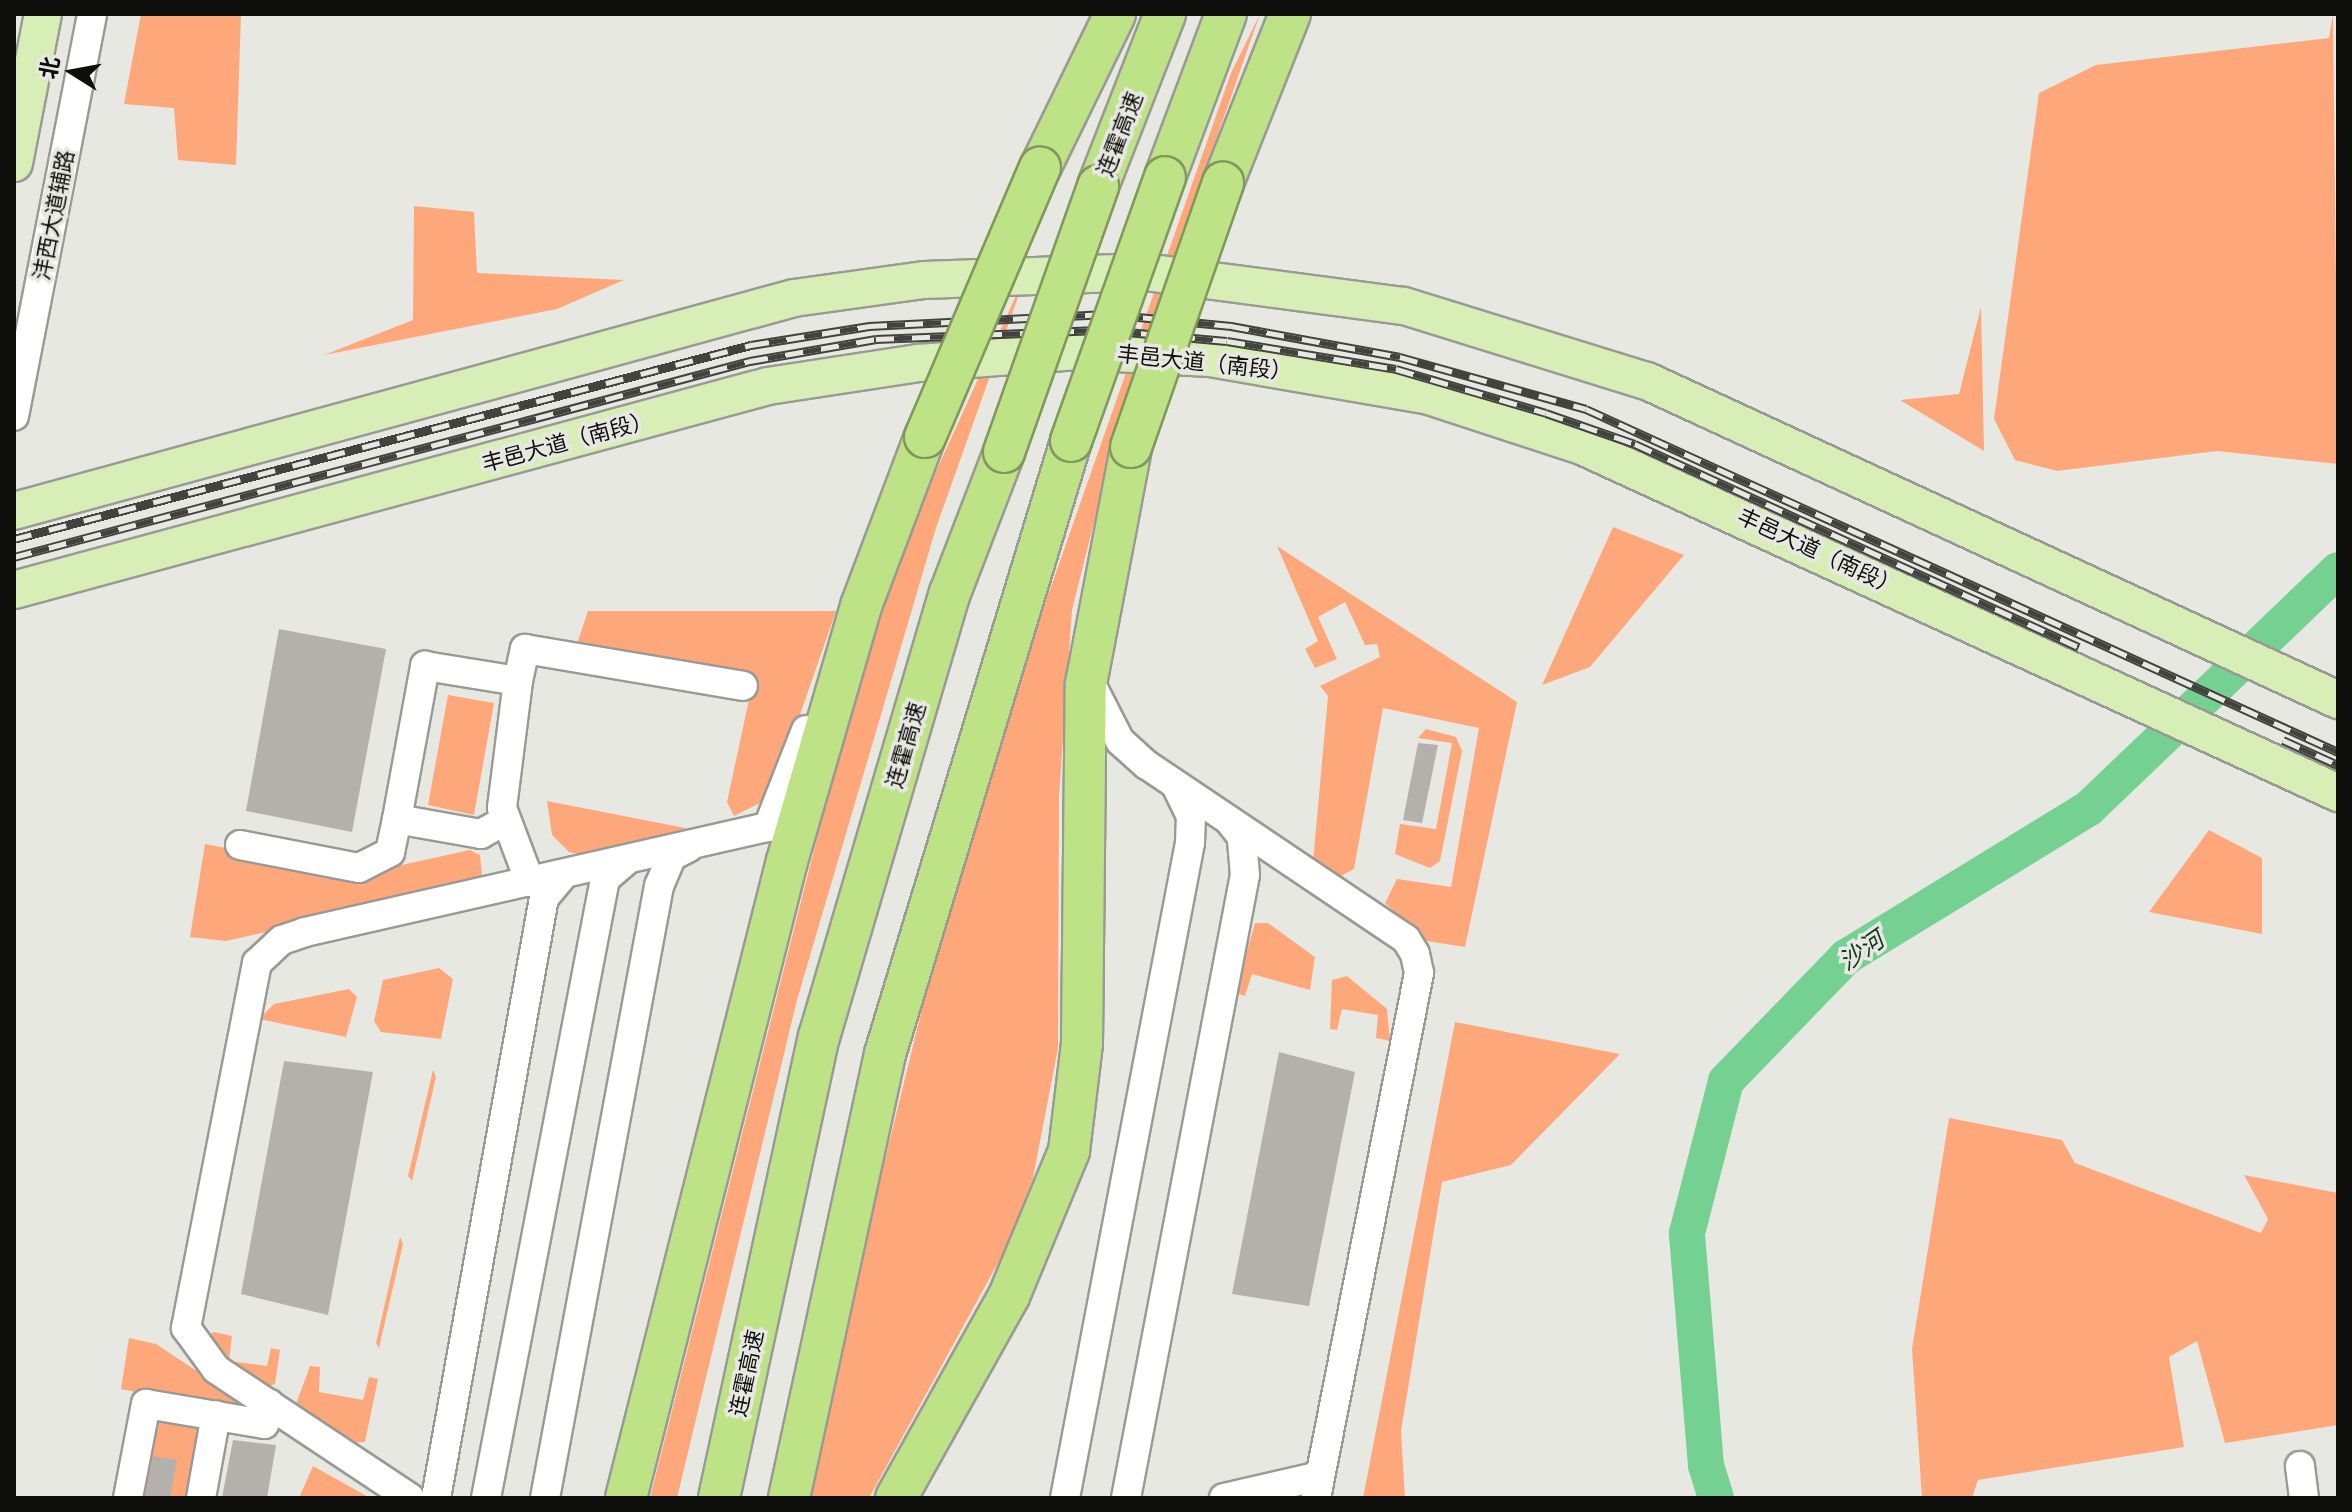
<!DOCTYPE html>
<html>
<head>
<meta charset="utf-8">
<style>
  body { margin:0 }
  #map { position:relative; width:2352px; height:1512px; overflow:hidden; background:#e8e8e3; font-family:"Playfair Display","Noto Sans SC",serif }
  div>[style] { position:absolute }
  .green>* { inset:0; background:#fea77a }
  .river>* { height:36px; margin:-18px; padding:0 18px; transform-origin:18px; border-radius:18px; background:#75d192 }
  .building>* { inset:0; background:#b4b1ad }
  .roads { filter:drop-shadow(2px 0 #9a9a95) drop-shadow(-2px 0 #9a9a95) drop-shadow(0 2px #9a9a95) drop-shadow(0 -2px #9a9a95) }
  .minor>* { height:28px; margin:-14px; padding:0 14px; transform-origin:14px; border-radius:14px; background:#fff }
  .major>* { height:36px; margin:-18px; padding:0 18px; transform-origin:18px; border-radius:18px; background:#d8eeb7 }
  .highway>* { height:40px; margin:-20px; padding:0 20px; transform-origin:20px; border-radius:20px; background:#bee387 }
  .rail>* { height:9px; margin-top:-4.5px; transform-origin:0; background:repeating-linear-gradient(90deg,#e8e8e3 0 18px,#42423f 0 36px); box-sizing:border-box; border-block:2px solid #42423f }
  .bridges { filter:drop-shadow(2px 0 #80985c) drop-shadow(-2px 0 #80985c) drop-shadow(0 2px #80985c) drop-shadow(0 -2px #80985c) }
  .highway-bridge>* { height:40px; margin:-20px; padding:0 20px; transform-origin:20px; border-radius:20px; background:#bee387 }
  span { translate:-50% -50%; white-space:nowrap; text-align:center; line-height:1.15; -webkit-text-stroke:7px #e8e8e3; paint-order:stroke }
  .street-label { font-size:22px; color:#0e0e0c }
  .water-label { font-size:24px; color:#0f361d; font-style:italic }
  .frame { position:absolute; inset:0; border:16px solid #0e0e0c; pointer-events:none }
  .north { position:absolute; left:32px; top:32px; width:80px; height:80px; -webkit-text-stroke:6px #e8e8e3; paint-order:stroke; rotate:281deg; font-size:22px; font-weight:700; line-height:32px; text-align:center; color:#0e0e0c }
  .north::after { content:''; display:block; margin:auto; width:28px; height:36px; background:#0e0e0c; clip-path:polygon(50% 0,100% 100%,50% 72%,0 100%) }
</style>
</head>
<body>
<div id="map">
  <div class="green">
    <i style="clip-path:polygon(141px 14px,241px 14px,236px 165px,178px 160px,174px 108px,124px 104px)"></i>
    <i style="clip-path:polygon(1260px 14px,1124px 403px,1072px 610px,1059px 796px,1058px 1048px,1033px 1178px,1004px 1252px,869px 1498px,802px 1498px,924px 1001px,1019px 678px,1231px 73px)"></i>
    <i style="clip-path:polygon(2333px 14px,2338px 464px,2217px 451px,2057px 471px,2015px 460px,1994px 419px,2039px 93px,2096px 65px,2329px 38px)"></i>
    <i style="clip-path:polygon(414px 206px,474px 212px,477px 273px,624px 280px,557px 309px,324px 355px,413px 320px)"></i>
    <i style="clip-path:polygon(1028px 269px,936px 528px,797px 1000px,677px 1498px,650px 1498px,851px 704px,909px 531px)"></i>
    <i style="clip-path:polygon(1981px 307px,1984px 451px,1900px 400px,1959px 394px)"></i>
    <i style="clip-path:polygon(1613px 527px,1684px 555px,1590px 667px,1542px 685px)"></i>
    <i style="clip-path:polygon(1277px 546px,1517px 702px,1465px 947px,1427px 941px,1385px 903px,1397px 879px,1451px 887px,1479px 728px,1383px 708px,1354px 869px,1339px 877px,1313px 862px,1328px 696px,1320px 686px,1380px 657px,1377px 644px,1365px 645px,1345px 602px,1318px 617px,1337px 659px,1315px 668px,1305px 649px,1318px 641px)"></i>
    <i style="clip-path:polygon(588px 611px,836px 611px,776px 784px,762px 802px,734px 816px,727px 802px,753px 681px,576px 647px)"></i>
    <i style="clip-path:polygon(448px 695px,494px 703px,474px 815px,428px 805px)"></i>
    <i style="clip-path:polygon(1426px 729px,1456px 737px,1462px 751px,1440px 861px,1430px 868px,1395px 854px,1400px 824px,1436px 829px,1452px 743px,1418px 738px)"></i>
    <i style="clip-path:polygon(547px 801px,685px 828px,687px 833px,587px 856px,569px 852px,552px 835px)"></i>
    <i style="clip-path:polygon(2209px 830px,2262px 858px,2262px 934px,2149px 912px)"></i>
    <i style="clip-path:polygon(205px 844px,361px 874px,470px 850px,480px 855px,482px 875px,471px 886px,226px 941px,190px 937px)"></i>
    <i style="clip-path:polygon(1255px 923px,1268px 923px,1315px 957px,1310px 990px,1252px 974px,1245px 996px,1235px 993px)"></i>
    <i style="clip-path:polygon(439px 968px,453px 979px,441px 1039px,381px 1032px,374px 1021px,383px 980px)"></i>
    <i style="clip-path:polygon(1347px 976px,1387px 1009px,1390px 1041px,1376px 1038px,1378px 1015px,1342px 1009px,1337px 1030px,1330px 1029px,1332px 980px)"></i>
    <i style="clip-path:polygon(349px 989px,357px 997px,346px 1037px,259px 1019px,274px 1004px)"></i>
    <i style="clip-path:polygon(1455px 1022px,1620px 1054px,1511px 1165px,1442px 1182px,1401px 1431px,1405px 1498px,1363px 1498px)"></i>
    <i style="clip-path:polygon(433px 1070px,436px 1077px,412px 1181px,408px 1176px)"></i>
    <i style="clip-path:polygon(1949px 1118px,2062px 1140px,2075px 1163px,2261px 1233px,2268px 1219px,2244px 1175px,2338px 1193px,2338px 1425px,2225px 1443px,2197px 1341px,2169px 1357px,2184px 1447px,1978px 1480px,1972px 1498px,1922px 1498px,1912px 1349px)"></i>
    <i style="clip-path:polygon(400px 1237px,403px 1244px,379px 1348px,376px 1343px)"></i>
    <i style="clip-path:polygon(214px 1332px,232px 1336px,229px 1361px,267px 1366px,271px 1348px,280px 1350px,275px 1384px,264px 1388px,207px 1350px,205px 1337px)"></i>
    <i style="clip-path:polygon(129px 1338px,156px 1344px,254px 1409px,246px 1415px,121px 1389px)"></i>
    <i style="clip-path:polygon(310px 1366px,320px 1367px,319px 1392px,363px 1400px,369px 1377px,378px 1379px,365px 1442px,346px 1443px,296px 1404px)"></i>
    <i style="clip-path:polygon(153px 1419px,202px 1420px,193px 1498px,137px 1498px)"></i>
    <i style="clip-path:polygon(313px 1466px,370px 1498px,299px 1498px)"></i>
  </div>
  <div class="river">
    <i style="left:1716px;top:1498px;width:34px;rotate:-107deg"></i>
    <i style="left:1706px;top:1466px;width:234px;rotate:-94.7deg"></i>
    <i style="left:1687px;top:1233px;width:157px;rotate:-75.6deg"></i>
    <i style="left:1726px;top:1081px;width:173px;rotate:-45.9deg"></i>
    <i style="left:1846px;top:957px;width:285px;rotate:-31.5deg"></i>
    <i style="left:2089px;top:808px;width:344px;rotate:-43.7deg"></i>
  </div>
  <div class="building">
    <i style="clip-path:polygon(279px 629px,386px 649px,352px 832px,246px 811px)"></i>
    <i style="clip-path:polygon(1418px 743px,1438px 745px,1422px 823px,1403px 820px)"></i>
    <i style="clip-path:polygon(1279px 1052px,1355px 1072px,1309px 1306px,1232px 1294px)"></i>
    <i style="clip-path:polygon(284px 1061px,373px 1072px,328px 1315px,241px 1294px)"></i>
    <i style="clip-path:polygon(233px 1440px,276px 1445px,267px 1498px,222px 1498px)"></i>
    <i style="clip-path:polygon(153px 1456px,177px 1460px,170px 1498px,145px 1498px)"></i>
  </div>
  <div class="roads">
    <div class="minor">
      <i style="left:14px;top:416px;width:409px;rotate:-79deg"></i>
      <i style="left:518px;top:681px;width:33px;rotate:-78deg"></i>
      <i style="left:525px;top:649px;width:221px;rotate:9.6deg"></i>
      <i style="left:1092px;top:686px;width:62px;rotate:63deg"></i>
      <i style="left:1120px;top:741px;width:36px;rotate:42deg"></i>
      <i style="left:1147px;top:765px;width:312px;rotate:33.9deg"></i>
      <i style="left:1406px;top:939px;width:17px;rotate:59deg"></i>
      <i style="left:1415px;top:954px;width:19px;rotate:78deg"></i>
      <i style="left:1419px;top:973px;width:535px;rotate:101.1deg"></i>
      <i style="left:506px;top:820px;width:29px;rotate:151deg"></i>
      <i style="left:481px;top:834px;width:85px;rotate:-169.9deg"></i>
      <i style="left:397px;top:819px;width:156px;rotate:-79.6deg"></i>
      <i style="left:425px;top:666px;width:94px;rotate:9.2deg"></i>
      <i style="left:518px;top:681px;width:128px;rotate:97.2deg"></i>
      <i style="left:502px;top:808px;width:79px;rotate:69.3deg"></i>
      <i style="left:240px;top:845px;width:121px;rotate:10.9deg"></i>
      <i style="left:359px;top:868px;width:35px;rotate:-27deg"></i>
      <i style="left:390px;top:852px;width:34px;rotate:-78deg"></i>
      <i style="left:2300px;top:1466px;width:32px;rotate:83deg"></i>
      <i style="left:128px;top:1498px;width:96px;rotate:-79.2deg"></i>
      <i style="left:146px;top:1404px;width:120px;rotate:9.6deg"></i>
      <i style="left:264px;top:1424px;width:21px;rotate:-76deg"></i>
      <i style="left:201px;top:1498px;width:84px;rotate:-79.8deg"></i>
      <i style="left:410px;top:1498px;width:233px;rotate:-146.4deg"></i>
      <i style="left:216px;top:1369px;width:51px;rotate:-126.2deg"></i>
      <i style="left:186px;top:1328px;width:372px;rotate:-79deg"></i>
      <i style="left:257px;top:963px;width:34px;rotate:-43deg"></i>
      <i style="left:282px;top:940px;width:24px;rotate:-19deg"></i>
      <i style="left:305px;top:932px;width:475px;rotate:-12.8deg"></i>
      <i style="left:768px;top:827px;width:104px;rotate:-68.6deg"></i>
      <i style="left:436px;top:1498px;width:610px;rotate:-79.8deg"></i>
      <i style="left:544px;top:898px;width:30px;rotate:-50deg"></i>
      <i style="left:486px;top:1498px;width:630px;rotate:-79.12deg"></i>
      <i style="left:605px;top:879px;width:28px;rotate:-41deg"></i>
      <i style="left:545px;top:1498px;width:623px;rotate:-79.45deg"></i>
      <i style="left:659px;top:886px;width:33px;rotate:-67deg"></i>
      <i style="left:672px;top:856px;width:18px;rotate:-27deg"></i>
      <i style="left:1065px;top:1498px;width:667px;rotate:-79.2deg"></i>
      <i style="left:1190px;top:843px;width:27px;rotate:-88deg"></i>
      <i style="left:1191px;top:816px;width:32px;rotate:-116deg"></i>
      <i style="left:1126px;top:1498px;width:634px;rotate:-79.19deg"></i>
      <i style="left:1245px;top:875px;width:38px;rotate:-95deg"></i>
      <i style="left:1242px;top:837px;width:18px;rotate:-128deg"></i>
      <i style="left:1224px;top:1498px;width:98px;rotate:-12.9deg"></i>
    </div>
    <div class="major">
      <i style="left:14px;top:163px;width:152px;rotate:-79deg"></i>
      <i style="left:14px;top:511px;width:809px;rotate:-15.27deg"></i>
      <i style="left:794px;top:298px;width:131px;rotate:-7.9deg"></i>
      <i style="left:924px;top:280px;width:221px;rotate:-2.1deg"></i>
      <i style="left:1145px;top:272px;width:261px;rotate:7.5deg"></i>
      <i style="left:1404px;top:306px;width:254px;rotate:17.2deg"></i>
      <i style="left:1647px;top:381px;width:761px;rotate:24.78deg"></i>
      <i style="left:14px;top:590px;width:781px;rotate:-15.14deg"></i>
      <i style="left:768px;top:386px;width:153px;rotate:-8.7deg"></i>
      <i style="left:919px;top:363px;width:159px;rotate:-4.3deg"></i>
      <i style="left:1078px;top:351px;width:132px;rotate:3deg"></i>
      <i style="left:1210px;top:358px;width:222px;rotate:9.8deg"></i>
      <i style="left:1429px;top:396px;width:161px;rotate:18.1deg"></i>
      <i style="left:1582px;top:446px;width:832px;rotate:24.65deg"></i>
    </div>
    <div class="highway">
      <i style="left:1040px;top:168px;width:171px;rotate:-64deg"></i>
      <i style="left:1165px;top:177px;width:174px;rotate:-69.5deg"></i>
      <i style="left:1223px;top:183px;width:182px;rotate:-68.4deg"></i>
      <i style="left:1098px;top:186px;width:185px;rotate:-68.7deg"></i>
      <i style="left:626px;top:1498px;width:657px;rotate:-75.82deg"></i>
      <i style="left:787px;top:861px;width:266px;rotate:-73.8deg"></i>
      <i style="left:861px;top:606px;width:181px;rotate:-69.3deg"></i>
      <i style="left:719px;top:1498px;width:472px;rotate:-77.8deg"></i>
      <i style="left:819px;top:1037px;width:463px;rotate:-73.6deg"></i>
      <i style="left:950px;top:593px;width:151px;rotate:-69deg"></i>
      <i style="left:789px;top:1498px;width:454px;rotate:-77.8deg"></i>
      <i style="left:885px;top:1054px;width:641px;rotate:-73.12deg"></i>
      <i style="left:896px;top:1498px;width:231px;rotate:-60.8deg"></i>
      <i style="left:1009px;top:1296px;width:157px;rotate:-67.5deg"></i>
      <i style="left:1069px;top:1151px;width:109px;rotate:-83.1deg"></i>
      <i style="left:1082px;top:1043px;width:359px;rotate:-89.4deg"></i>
      <i style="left:1086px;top:684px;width:241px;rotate:-79.2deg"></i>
    </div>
  </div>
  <div class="rail">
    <i style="left:14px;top:539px;width:762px;rotate:-14.75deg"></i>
    <i style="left:751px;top:345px;width:120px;rotate:-9.1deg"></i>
    <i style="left:869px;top:326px;width:238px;rotate:-2.9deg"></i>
    <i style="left:1107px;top:314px;width:125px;rotate:5.5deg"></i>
    <i style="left:1231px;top:326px;width:172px;rotate:10.4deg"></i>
    <i style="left:1400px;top:357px;width:193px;rotate:15.6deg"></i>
    <i style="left:1586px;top:409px;width:827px;rotate:24.52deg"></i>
    <i style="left:14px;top:557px;width:762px;rotate:-14.91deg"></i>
    <i style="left:750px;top:361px;width:128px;rotate:-9.9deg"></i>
    <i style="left:876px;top:339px;width:229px;rotate:-2.3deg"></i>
    <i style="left:1105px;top:330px;width:122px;rotate:5.2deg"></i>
    <i style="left:1227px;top:341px;width:171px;rotate:9.4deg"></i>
    <i style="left:1396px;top:369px;width:156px;rotate:16.3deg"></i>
    <i style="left:1546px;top:413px;width:94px;rotate:19.2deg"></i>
    <i style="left:1635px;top:444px;width:488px;rotate:24.6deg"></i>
    <i style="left:2283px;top:740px;width:60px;rotate:24.4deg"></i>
  </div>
  <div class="bridges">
    <div class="highway-bridge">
      <i style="left:925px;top:437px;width:293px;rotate:-66.9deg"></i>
      <i style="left:1071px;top:441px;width:280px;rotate:-70.4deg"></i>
      <i style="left:1131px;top:447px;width:280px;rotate:-70.8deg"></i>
      <i style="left:1004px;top:452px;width:282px;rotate:-70.5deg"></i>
    </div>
  </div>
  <div class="street-label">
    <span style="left:1119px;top:134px;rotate:-69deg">连霍高速</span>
    <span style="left:53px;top:215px;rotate:-79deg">沣西大道辅路</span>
    <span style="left:1205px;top:362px;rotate:6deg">丰邑大道（南段）</span>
    <span style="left:567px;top:441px;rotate:-15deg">丰邑大道（南段）</span>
    <span style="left:1819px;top:551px;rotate:25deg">丰邑大道（南段）</span>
    <span style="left:905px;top:745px;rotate:-74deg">连霍高速</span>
    <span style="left:746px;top:1373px;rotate:-78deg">连霍高速</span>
  </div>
  <div class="water-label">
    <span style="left:1861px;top:950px;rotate:-35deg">沙河</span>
  </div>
  <div class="frame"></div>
  <div class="north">北</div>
</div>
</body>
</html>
